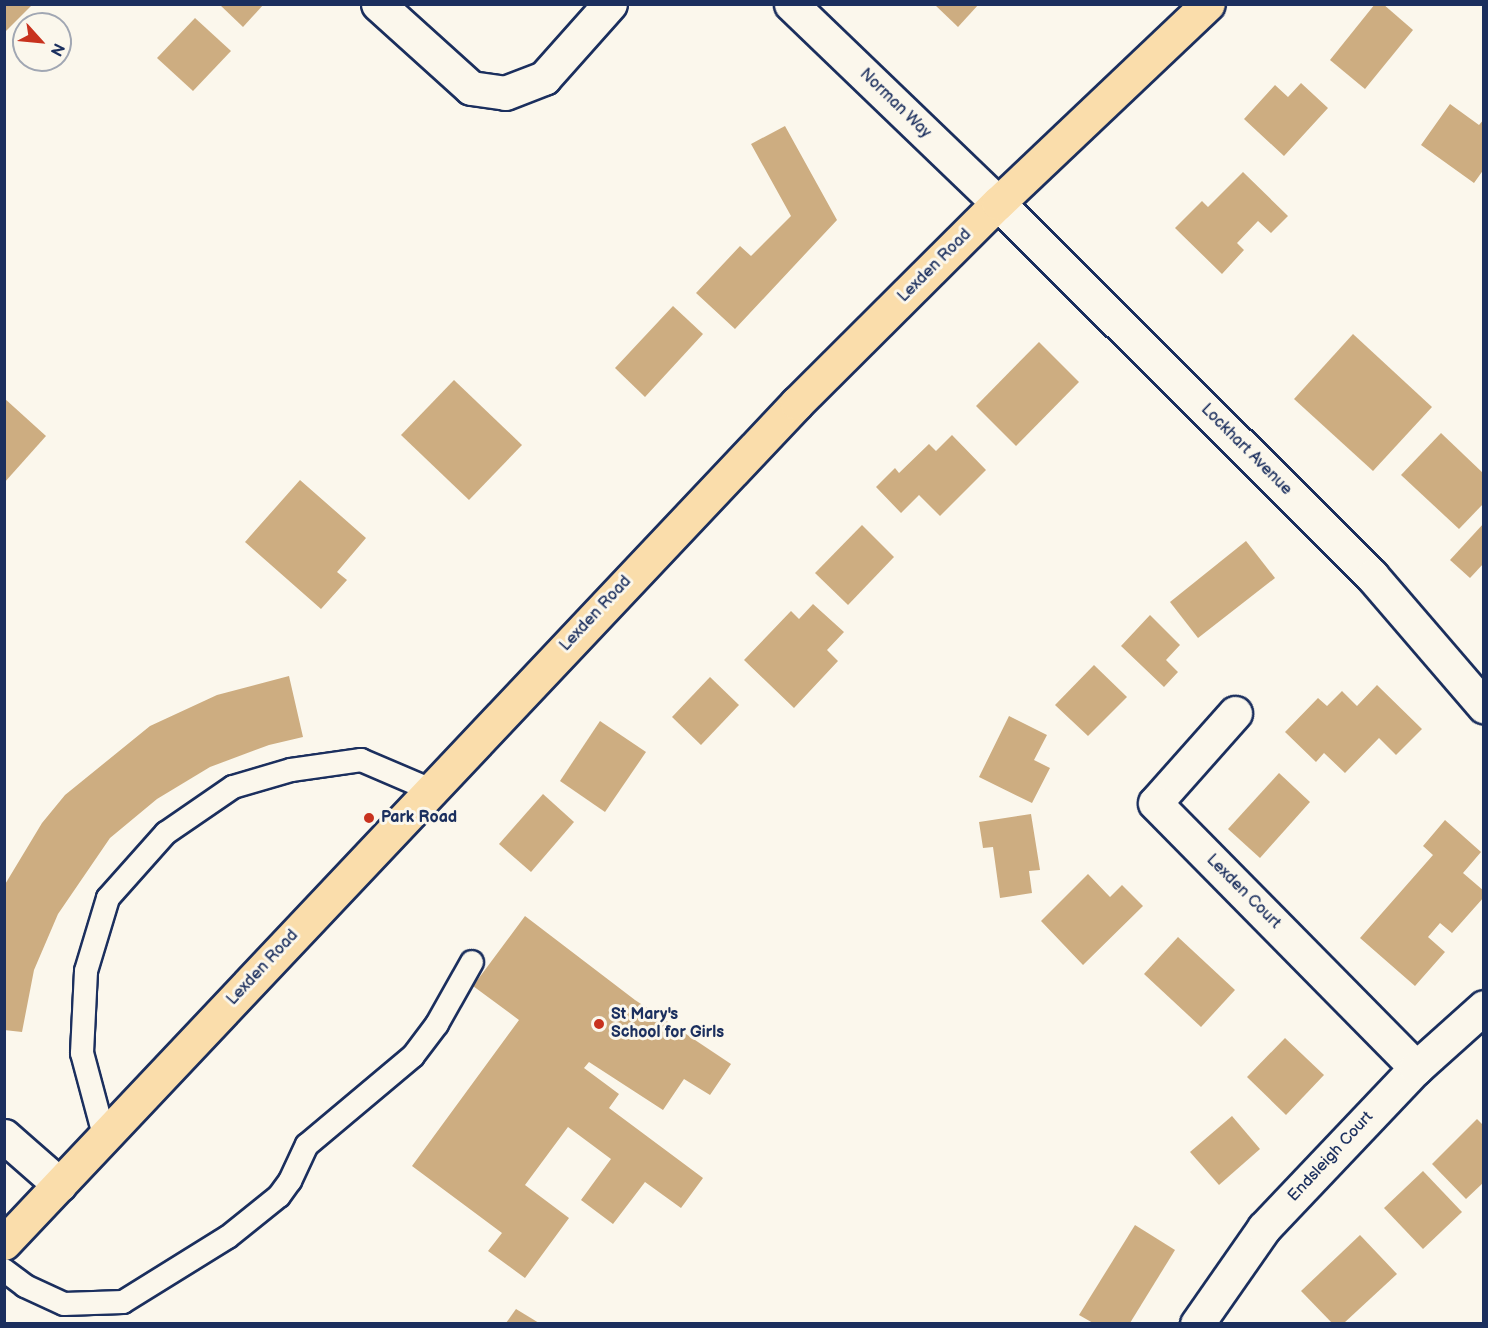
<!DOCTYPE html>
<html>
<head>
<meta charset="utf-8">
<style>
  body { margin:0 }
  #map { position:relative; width:1488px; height:1328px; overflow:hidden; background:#fbf7ec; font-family:"Balsamiq Sans",sans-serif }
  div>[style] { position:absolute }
  .building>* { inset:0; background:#cdad81 }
  .roads { filter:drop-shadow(2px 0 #1b2f5e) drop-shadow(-2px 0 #1b2f5e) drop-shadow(0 2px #1b2f5e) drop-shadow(0 -2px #1b2f5e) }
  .service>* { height:22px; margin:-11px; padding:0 11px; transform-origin:11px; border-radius:11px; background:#fbf7ec }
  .minor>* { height:33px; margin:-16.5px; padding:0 16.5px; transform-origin:16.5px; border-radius:16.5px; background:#fbf7ec }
  .primary>* { height:33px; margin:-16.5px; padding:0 16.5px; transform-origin:16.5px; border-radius:16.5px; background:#faddab }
  .dots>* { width:16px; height:16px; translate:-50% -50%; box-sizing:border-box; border:3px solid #fbf7ec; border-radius:50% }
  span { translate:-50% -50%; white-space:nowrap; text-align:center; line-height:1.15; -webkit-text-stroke:6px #fbf7ec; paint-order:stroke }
  .street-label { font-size:16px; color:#1b2f5e }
  .poi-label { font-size:16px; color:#1b2f5e; font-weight:700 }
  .left { translate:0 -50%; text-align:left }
  .frame { position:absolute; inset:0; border:6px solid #1b2f5e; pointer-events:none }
  .north { position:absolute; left:12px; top:12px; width:60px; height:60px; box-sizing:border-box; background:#fbf7ec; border:2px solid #a1a7b3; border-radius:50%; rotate:117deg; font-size:16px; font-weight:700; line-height:24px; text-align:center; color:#1b2f5e }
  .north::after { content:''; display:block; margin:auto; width:21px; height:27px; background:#c8321e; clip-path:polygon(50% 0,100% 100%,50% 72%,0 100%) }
</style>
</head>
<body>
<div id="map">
  <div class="building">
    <i style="clip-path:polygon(4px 4px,33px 4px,4px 33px)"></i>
    <i style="clip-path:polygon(219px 4px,264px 4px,243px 27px)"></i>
    <i style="clip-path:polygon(934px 4px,979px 4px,958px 27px)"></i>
    <i style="clip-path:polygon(1375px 4px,1383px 4px,1413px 30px,1365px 89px,1330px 60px)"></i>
    <i style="clip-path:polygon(195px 18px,231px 51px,193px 91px,157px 58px)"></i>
    <i style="clip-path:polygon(1301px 83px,1328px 108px,1284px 156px,1244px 119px,1275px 85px,1288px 97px)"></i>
    <i style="clip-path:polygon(1450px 104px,1479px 125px,1484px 119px,1484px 169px,1474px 183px,1421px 145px)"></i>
    <i style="clip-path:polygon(785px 126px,837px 220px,735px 329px,696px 293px,740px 246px,751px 256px,791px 216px,751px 144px)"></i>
    <i style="clip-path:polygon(1243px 172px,1288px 216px,1271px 233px,1258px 221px,1237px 243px,1244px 250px,1222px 274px,1175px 228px,1202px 201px,1208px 207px)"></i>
    <i style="clip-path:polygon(673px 306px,703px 334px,645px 397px,615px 368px)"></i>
    <i style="clip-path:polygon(1353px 334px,1432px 407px,1373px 471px,1294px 399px)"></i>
    <i style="clip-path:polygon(1039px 342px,1079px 382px,1016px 446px,976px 406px)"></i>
    <i style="clip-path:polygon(454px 380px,522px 445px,469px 500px,401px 435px)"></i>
    <i style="clip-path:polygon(4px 398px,46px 436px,4px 483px)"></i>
    <i style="clip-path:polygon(1441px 433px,1484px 474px,1484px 503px,1459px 529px,1401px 475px)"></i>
    <i style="clip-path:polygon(952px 435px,986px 470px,940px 516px,919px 495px,901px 513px,876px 487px,895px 468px,899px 473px,929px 444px,936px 451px)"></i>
    <i style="clip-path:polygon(300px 480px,366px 538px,337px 572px,347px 580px,321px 609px,245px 542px)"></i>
    <i style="clip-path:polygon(1484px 523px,1484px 563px,1470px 578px,1450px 560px)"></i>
    <i style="clip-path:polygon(862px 525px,894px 557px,848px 605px,815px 573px)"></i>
    <i style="clip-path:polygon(1246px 541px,1275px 578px,1198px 638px,1170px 602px)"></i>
    <i style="clip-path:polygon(813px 604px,844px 632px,827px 650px,838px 661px,794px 708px,744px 660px,791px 611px,799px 619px)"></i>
    <i style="clip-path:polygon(1150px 615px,1180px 645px,1166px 660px,1178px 672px,1164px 687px,1121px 646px)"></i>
    <i style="clip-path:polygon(1094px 665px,1127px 697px,1088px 736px,1055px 705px)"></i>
    <i style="clip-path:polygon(289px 676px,303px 737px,269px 745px,210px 767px,157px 799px,110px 838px,58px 914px,34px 970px,22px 1032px,4px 1030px,4px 886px,42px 823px,65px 795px,150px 726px,217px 695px)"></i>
    <i style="clip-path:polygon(710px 677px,739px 705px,701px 745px,672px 717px)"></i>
    <i style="clip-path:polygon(1377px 685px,1422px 729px,1396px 755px,1379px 738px,1345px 773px,1324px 753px,1316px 762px,1285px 732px,1318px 698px,1327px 706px,1342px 691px,1357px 706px)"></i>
    <i style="clip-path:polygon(1009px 716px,1047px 735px,1034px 760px,1050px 768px,1032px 803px,979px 777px)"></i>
    <i style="clip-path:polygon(600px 721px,646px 752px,605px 812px,560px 781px)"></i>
    <i style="clip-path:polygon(1279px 773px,1310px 802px,1260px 858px,1228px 829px)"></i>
    <i style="clip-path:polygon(543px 794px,574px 822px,531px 872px,499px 844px)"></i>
    <i style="clip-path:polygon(1031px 814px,1040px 870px,1029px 871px,1032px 893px,1000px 898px,993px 847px,983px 848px,979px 822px)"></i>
    <i style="clip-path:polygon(1445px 820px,1481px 852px,1463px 873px,1484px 891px,1484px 897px,1452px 933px,1440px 923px,1428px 937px,1445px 952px,1415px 986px,1360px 938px,1433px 855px,1423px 846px)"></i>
    <i style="clip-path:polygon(1088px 874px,1110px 897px,1122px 885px,1143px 906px,1083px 965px,1041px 921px)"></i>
    <i style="clip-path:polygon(525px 916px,635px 1000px,731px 1064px,710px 1095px,684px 1079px,663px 1110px,589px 1062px,584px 1068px,619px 1094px,609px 1108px,703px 1178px,681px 1208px,645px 1182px,613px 1224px,581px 1200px,611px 1159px,568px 1127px,525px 1185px,569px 1218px,525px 1278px,488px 1251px,502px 1233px,412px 1166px,519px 1020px,473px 986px)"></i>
    <i style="clip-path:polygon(1178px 937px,1235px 990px,1201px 1027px,1144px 974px)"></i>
    <i style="clip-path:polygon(1285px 1038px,1324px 1075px,1286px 1115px,1247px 1077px)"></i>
    <i style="clip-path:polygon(1232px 1116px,1260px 1149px,1219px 1185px,1190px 1152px)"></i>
    <i style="clip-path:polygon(1477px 1119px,1484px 1126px,1484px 1182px,1466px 1199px,1432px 1164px)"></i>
    <i style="clip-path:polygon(1423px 1171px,1462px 1212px,1423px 1249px,1384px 1208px)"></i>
    <i style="clip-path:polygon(1135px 1225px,1175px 1250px,1130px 1323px,1093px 1323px,1079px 1315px)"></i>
    <i style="clip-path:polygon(1360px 1235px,1397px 1274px,1344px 1323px,1332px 1323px,1301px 1291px)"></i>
    <i style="clip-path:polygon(516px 1309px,539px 1323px,506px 1323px)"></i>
  </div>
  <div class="roads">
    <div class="service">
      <i style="left:104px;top:1135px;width:85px;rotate:-105deg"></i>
      <i style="left:82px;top:1053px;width:82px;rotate:-87.2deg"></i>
      <i style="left:86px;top:971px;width:76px;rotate:-73.2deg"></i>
      <i style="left:108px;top:898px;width:87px;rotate:-48.3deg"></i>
      <i style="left:166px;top:833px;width:81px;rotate:-34.5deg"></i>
      <i style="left:233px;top:787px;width:60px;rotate:-16.3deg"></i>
      <i style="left:291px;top:770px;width:71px;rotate:-8.1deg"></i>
      <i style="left:361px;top:760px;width:76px;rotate:23.2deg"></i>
      <i style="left:4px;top:1270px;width:26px;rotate:37deg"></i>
      <i style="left:25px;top:1286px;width:43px;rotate:24.8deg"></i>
      <i style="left:64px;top:1304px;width:59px;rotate:-1.9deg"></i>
      <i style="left:123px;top:1302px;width:123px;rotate:-31.8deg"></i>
      <i style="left:228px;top:1237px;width:65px;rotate:-38.8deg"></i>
      <i style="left:279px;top:1196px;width:19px;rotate:-54deg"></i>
      <i style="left:290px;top:1181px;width:40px;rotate:-65deg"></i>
      <i style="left:307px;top:1145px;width:138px;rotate:-40deg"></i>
      <i style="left:413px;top:1056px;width:40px;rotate:-53deg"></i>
      <i style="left:437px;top:1024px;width:71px;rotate:-60.6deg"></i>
    </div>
    <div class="minor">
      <i style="left:378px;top:4px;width:125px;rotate:42.1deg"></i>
      <i style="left:471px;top:88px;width:34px;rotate:8deg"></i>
      <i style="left:505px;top:93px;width:42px;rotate:-21deg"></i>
      <i style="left:544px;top:78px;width:99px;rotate:-48.3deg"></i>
      <i style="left:791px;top:4px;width:287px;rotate:43.9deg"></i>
      <i style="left:998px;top:203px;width:528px;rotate:44.92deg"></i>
      <i style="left:1372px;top:576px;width:172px;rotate:49.3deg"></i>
      <i style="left:1235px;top:713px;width:120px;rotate:131.6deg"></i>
      <i style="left:1155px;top:803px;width:372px;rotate:45.4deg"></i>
      <i style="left:4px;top:1136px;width:74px;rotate:41.2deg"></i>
      <i style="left:1197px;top:1324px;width:117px;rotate:-55.1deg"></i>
      <i style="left:1264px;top:1228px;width:221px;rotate:-46.5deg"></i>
      <i style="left:1416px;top:1068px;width:91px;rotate:-41.9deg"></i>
    </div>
    <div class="primary">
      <i style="left:4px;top:1243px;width:1155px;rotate:-46.65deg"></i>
      <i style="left:797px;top:403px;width:284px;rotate:-44.9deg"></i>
      <i style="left:998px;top:203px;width:289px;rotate:-43.5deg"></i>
    </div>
  </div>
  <div class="dots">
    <i style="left:369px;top:818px;background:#c8321e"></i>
    <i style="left:599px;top:1024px;background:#c8321e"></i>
  </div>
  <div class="street-label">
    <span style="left:895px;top:104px;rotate:44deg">Norman Way</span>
    <span style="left:935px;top:266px;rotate:-45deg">Lexden Road</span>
    <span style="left:1246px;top:450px;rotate:45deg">Lockhart Avenue</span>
    <span style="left:596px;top:614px;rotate:-47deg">Lexden Road</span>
    <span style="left:1243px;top:892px;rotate:45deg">Lexden Court</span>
    <span style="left:263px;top:968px;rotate:-47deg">Lexden Road</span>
    <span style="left:1331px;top:1157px;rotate:-47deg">Endsleigh Court</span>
  </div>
  <div class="poi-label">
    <span class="left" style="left:381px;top:818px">Park Road</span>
    <span class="left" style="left:611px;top:1024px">St Mary's<br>School for Girls</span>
  </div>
  <div class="frame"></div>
  <div class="north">N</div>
</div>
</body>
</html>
